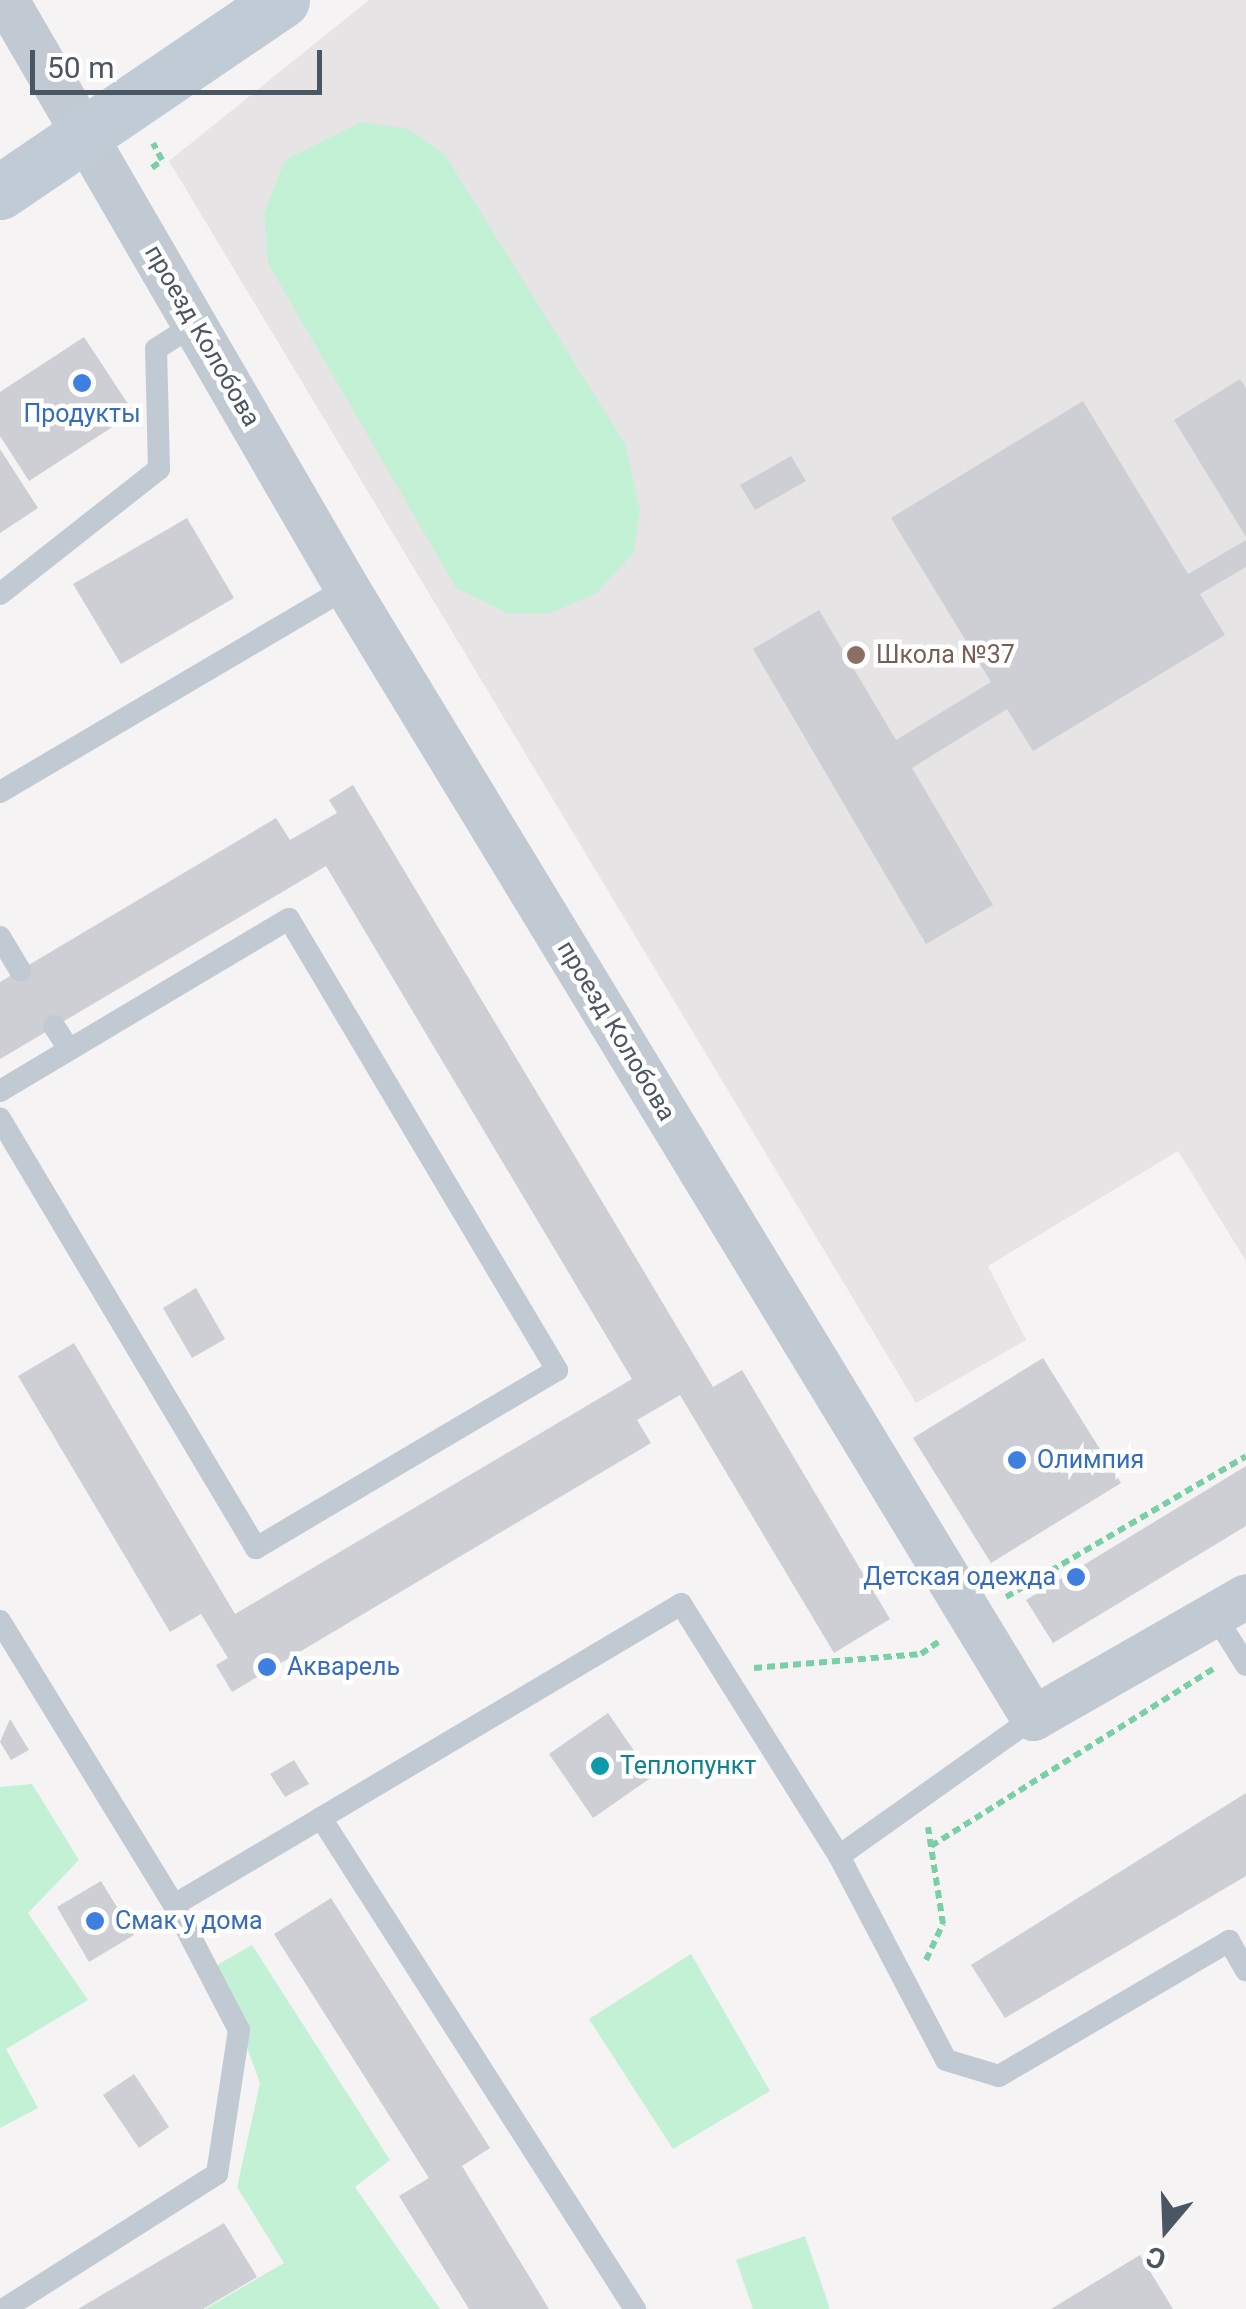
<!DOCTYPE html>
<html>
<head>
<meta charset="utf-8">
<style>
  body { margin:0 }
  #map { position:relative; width:1246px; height:2309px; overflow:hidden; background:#f5f3f3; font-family:Roboto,sans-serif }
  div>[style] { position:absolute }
  .education>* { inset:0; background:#e6e4e5 }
  .green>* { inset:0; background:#c3f1d5 }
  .building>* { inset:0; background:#cdcfd5 }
  .path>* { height:6px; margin-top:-3px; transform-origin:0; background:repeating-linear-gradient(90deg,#7ad0a6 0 8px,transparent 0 13px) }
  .lane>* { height:22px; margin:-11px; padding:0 11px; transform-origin:11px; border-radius:11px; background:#c1cad2 }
  .street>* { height:45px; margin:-22.5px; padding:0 22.5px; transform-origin:22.5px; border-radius:22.5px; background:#c1cad2 }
  .secondary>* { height:55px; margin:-27.5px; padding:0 27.5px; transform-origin:27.5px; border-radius:27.5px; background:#c1cbd6 }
  .dots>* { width:28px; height:28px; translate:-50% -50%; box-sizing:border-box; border:5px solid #fff; border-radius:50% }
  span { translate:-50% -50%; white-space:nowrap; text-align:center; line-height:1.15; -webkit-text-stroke:9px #fff; paint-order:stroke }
  .street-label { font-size:25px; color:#4a5661 }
  .shop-label { font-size:25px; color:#366cbe }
  .left { translate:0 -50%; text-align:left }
  .right { translate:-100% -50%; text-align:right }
  .education-label { font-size:25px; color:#785e54 }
  .culture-label { font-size:25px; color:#0d838f }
  .north { position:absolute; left:1116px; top:2179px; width:100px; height:100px; -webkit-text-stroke:8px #fff; paint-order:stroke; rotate:199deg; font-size:28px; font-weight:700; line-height:40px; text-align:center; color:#4a5661 }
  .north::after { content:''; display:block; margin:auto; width:35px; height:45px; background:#4a5661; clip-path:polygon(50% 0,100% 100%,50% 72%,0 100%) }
  .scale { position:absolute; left:30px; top:50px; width:292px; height:45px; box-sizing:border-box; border:5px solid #4a5661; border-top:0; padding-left:12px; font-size:30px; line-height:35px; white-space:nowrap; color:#4a5661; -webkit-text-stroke:8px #fff; paint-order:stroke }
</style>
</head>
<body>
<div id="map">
  <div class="education">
    <i style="clip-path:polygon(369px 0,1246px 0,1246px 1261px,1178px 1151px,988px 1266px,1026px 1340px,916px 1403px,169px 161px)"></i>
  </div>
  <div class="green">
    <i style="clip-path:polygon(361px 122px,408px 129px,445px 155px,625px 444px,640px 510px,634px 552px,597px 593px,548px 614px,507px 613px,456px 588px,268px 263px,264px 213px,285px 160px)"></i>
    <i style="clip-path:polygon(32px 1784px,79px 1860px,28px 1913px,88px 2000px,6px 2049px,38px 2108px,0 2128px,0 1787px)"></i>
    <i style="clip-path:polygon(252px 1945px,390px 2160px,355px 2187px,440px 2309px,205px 2309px,284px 2263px,237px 2187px,260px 2083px,217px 1965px)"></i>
    <i style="clip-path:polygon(691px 1954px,770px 2091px,673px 2149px,589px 2019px)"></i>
    <i style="clip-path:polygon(805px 2236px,830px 2309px,753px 2309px,736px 2260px)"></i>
  </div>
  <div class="building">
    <i style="clip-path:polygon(84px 337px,134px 413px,29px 481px,0 436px,0 392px)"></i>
    <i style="clip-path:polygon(1240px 379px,1246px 388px,1246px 537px,1174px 420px)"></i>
    <i style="clip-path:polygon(1083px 401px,1188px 574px,1246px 540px,1246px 567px,1200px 594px,1225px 635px,1033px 751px,1007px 709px,912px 768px,993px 905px,926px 944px,753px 649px,819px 610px,896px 740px,991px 682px,891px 518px)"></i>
    <i style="clip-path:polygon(0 449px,38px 508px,0 533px)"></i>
    <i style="clip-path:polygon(791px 456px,806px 481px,755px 510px,740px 485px)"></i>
    <i style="clip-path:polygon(187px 518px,234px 598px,121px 664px,73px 584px)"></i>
    <i style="clip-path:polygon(353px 785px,713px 1387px,742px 1370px,890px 1619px,834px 1653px,680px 1395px,637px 1420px,651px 1443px,232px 1692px,216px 1665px,228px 1658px,201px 1614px,170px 1632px,18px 1376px,74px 1343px,235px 1614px,632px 1379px,326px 866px,0 1059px,0 982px,276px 818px,290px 840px,337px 813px,329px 800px)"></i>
    <i style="clip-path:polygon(196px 1288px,225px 1339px,192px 1358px,163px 1308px)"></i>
    <i style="clip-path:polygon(1043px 1358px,1121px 1483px,991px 1563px,913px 1438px)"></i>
    <i style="clip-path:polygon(1246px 1466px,1246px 1526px,1053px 1643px,1026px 1600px)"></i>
    <i style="clip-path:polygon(608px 1713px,652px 1777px,593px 1818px,549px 1754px)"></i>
    <i style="clip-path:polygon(10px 1719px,29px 1750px,11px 1760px,0 1742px)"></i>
    <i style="clip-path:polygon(294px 1760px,309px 1784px,285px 1797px,270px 1774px)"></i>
    <i style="clip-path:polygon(1246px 1793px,1246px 1876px,1005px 2018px,971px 1965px)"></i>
    <i style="clip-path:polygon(101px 1881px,134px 1935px,89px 1962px,57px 1907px)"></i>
    <i style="clip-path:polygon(331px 1898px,490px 2148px,462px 2166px,549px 2309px,469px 2309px,399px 2196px,429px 2178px,274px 1934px)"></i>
    <i style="clip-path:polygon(134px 2074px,169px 2127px,139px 2148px,103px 2095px)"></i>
    <i style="clip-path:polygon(224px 2223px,257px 2277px,203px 2309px,78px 2309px)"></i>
    <i style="clip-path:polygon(1140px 2255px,1173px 2309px,1051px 2309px)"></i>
  </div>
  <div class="path">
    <i style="left:152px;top:168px;width:13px;rotate:-39deg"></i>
    <i style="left:162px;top:160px;width:19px;rotate:-118deg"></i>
    <i style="left:1006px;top:1597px;width:278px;rotate:-30.4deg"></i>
    <i style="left:754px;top:1668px;width:168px;rotate:-4.8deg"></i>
    <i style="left:921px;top:1654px;width:24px;rotate:-35deg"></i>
    <i style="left:931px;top:1846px;width:333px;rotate:-32.1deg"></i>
    <i style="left:926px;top:1960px;width:40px;rotate:-65deg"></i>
    <i style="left:943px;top:1924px;width:98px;rotate:-98.8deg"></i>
  </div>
  <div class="lane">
    <i style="left:0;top:594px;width:202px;rotate:-38.2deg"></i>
    <i style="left:159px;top:469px;width:120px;rotate:-91.4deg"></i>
    <i style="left:156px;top:349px;width:46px;rotate:-32.7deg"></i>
    <i style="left:0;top:792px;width:403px;rotate:-30.5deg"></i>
    <i style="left:0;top:937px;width:39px;rotate:59deg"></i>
    <i style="left:54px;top:1026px;width:27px;rotate:57deg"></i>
    <i style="left:0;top:1091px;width:336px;rotate:-30.8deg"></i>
    <i style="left:289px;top:919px;width:525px;rotate:59.28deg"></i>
    <i style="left:557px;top:1370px;width:350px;rotate:149.4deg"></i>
    <i style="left:256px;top:1548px;width:500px;rotate:-120.8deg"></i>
    <i style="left:1214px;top:1614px;width:60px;rotate:57.9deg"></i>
    <i style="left:0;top:1621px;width:333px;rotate:58.5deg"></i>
    <i style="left:839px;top:1856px;width:230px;rotate:62.3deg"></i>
    <i style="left:946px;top:2060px;width:55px;rotate:16.8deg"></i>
    <i style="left:999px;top:2076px;width:267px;rotate:-30.4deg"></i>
    <i style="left:1229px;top:1941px;width:34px;rotate:60deg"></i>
    <i style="left:4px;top:2309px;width:252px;rotate:-32.4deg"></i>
    <i style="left:217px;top:2174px;width:146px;rotate:-81.3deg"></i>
    <i style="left:239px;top:2030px;width:141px;rotate:-117.5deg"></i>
    <i style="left:174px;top:1905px;width:171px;rotate:-30.6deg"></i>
    <i style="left:635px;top:2309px;width:583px;rotate:-122.6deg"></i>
    <i style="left:321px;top:1818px;width:419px;rotate:-30.7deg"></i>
    <i style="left:681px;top:1604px;width:297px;rotate:57.9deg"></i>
    <i style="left:839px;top:1856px;width:238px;rotate:-35.4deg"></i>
  </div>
  <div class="street">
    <i style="left:6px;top:0;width:680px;rotate:59.89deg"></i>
    <i style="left:347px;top:588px;width:1322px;rotate:58.74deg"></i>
    <i style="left:1033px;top:1718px;width:245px;rotate:-29.8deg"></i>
  </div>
  <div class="secondary">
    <i style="left:0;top:192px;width:341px;rotate:-34.2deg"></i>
  </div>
  <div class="dots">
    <i style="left:82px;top:383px;background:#3f7fe0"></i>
    <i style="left:856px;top:655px;background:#8d6e63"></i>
    <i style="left:1017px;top:1460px;background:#3f7fe0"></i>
    <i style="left:1076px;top:1577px;background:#3f7fe0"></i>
    <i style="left:267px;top:1667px;background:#3f7fe0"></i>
    <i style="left:600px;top:1766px;background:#0f9aa8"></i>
    <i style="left:95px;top:1921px;background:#3f7fe0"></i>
  </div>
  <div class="street-label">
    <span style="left:202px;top:336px;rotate:60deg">проезд Колобова</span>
    <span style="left:616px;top:1031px;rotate:59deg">проезд Колобова</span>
  </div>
  <div class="shop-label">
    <span style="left:82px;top:414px">Продукты</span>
    <span class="left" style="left:1037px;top:1460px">Олимпия</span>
    <span class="right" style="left:1056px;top:1577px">Детская одежда</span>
    <span class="left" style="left:287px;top:1667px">Акварель</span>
    <span class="left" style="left:115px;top:1921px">Смак у дома</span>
  </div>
  <div class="education-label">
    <span class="left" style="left:876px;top:655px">Школа №37</span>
  </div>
  <div class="culture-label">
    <span class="left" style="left:620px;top:1766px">Теплопункт</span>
  </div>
  <div class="north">С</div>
  <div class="scale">50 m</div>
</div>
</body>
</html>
